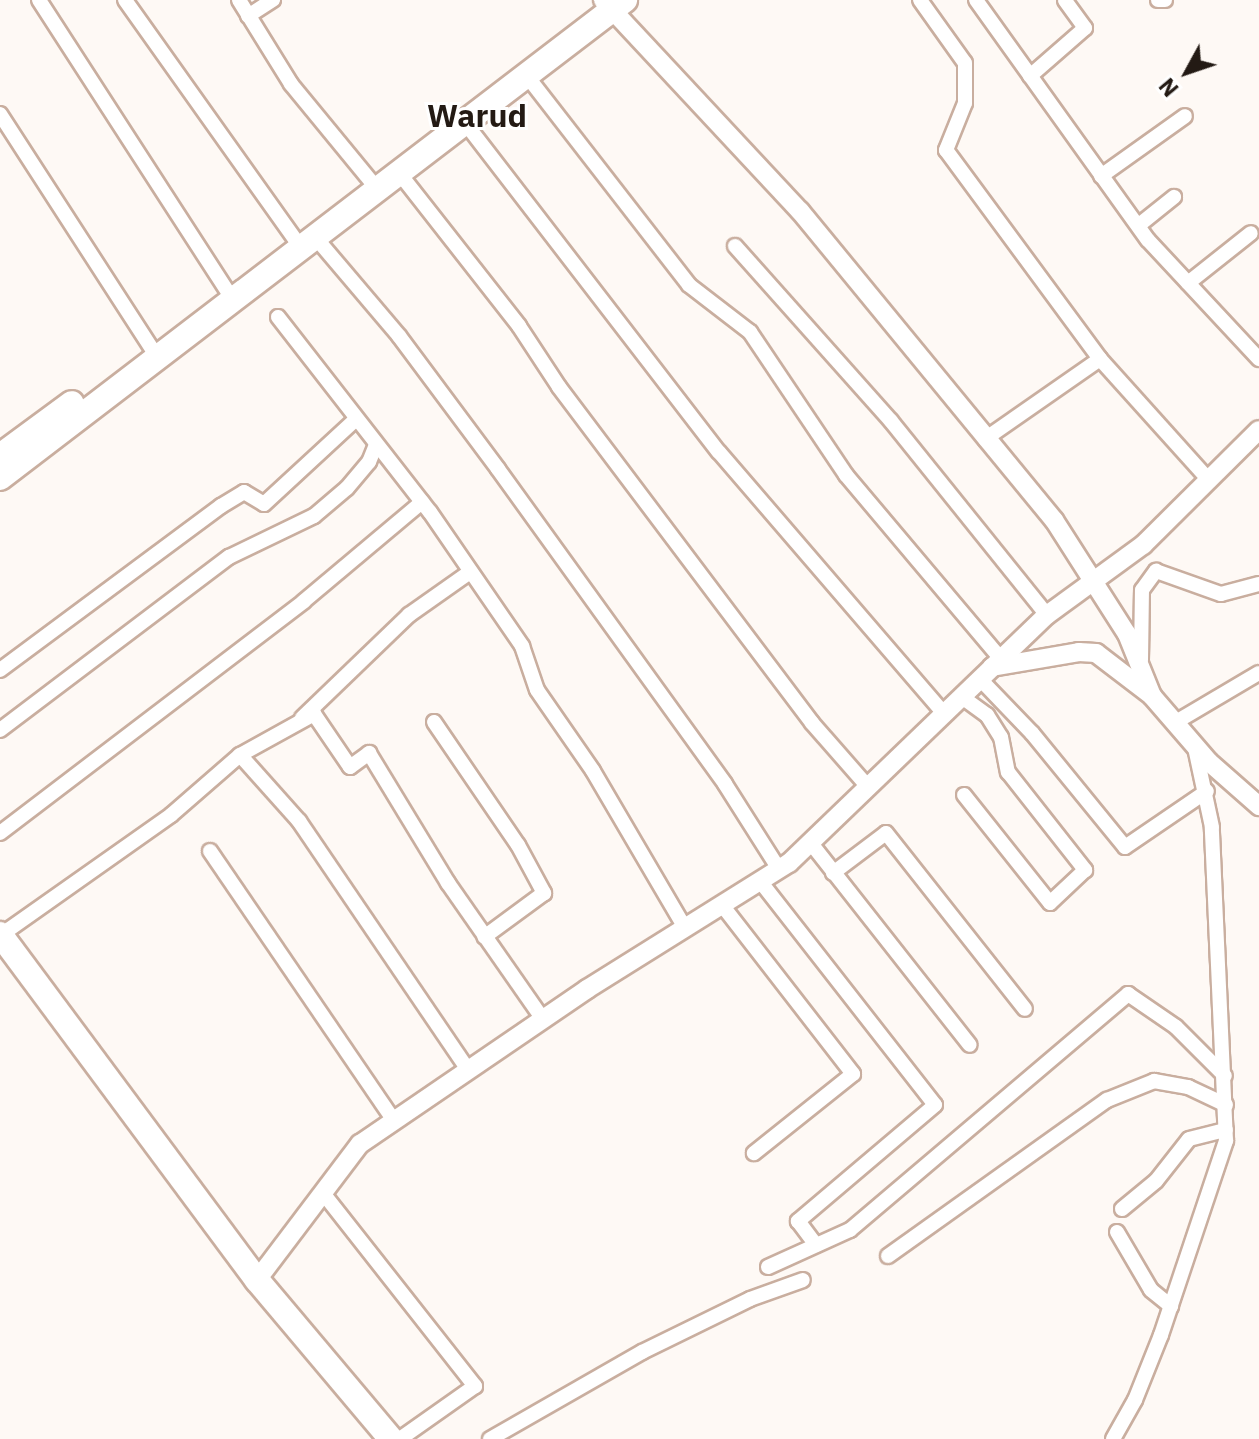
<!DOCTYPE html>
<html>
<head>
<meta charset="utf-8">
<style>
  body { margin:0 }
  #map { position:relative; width:1259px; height:1439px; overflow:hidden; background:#fef9f5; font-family:"IBM Plex Sans",sans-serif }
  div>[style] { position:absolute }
  .roads { filter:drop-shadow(2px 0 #c9ae9f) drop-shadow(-2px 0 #c9ae9f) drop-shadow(0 2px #c9ae9f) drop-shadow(0 -2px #c9ae9f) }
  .street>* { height:14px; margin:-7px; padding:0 7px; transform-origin:7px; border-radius:7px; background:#fff }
  .secondary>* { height:18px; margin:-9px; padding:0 9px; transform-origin:9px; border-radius:9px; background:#fff }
  .highway>* { height:24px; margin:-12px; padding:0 12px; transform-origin:12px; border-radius:12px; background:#fff }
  span { translate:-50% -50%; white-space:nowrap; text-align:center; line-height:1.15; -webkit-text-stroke:6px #fff; paint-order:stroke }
  .district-label { font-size:32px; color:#231a14; font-weight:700 }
  .north { position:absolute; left:1147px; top:32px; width:80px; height:80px; -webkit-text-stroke:6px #fff; paint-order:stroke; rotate:230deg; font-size:22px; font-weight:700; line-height:32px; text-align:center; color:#231a14 }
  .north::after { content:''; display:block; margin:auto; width:28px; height:36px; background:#231a14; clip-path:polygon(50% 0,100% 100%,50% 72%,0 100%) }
</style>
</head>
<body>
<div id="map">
  <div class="roads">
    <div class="street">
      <i style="left:39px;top:0;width:357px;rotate:57.1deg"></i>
      <i style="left:125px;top:0;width:305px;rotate:54.6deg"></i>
      <i style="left:239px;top:0;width:99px;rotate:58.2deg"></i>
      <i style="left:291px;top:84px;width:137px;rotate:50.6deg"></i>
      <i style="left:920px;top:0;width:77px;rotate:54.5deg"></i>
      <i style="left:965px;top:63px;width:40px;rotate:90deg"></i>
      <i style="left:965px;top:103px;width:51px;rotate:112deg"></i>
      <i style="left:946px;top:150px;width:260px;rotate:53.6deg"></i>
      <i style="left:1100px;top:359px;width:163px;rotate:48deg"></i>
      <i style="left:976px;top:0;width:295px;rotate:54.4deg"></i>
      <i style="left:1148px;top:240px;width:163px;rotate:47deg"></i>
      <i style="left:1158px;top:0;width:7px"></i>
      <i style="left:248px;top:16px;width:30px;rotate:-33deg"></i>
      <i style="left:527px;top:76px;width:264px;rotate:52.2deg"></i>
      <i style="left:689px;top:285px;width:77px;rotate:37.6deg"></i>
      <i style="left:750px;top:332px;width:172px;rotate:56.1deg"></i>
      <i style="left:846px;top:475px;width:241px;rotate:49.9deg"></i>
      <i style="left:1030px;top:76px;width:73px;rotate:-41.1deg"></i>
      <i style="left:1085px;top:28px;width:34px;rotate:-126deg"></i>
      <i style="left:0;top:114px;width:291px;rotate:57.1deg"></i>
      <i style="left:466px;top:124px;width:414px;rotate:52.4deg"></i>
      <i style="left:719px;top:452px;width:345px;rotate:49.3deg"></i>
      <i style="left:400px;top:174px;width:193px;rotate:51.9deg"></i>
      <i style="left:519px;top:326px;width:73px;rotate:56.7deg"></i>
      <i style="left:559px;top:387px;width:421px;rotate:53deg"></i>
      <i style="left:812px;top:723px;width:85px;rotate:48.8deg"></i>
      <i style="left:1101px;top:176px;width:103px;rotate:-35.5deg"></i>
      <i style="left:1139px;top:225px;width:45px;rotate:-38.7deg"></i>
      <i style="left:316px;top:238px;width:128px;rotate:49.7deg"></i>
      <i style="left:399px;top:336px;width:166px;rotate:53.3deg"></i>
      <i style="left:498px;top:469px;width:388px;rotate:54.2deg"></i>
      <i style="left:725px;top:784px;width:101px;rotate:57.6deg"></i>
      <i style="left:735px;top:246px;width:234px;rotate:48.3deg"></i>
      <i style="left:891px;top:421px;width:249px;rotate:51.2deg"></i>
      <i style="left:1188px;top:283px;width:80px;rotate:-38.4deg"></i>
      <i style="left:278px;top:317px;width:247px;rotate:52.1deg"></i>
      <i style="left:430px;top:512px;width:163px;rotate:55.5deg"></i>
      <i style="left:522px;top:646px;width:46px;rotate:71.2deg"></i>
      <i style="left:537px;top:690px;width:98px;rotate:55.3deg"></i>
      <i style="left:593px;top:771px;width:182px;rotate:59.6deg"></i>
      <i style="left:985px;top:439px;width:140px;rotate:-34.8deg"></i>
      <i style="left:1141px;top:660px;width:70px;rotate:-89.2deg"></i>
      <i style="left:1142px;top:590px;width:24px;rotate:-54deg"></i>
      <i style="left:1156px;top:571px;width:69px;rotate:19.5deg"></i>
      <i style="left:1221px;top:594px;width:39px;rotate:-15deg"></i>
      <i style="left:0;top:670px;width:275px;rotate:-36.6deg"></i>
      <i style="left:221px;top:506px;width:27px;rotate:-31deg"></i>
      <i style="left:244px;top:492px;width:23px;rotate:31deg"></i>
      <i style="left:264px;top:504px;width:124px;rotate:-42.7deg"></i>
      <i style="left:980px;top:679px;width:75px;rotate:46.1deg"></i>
      <i style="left:1032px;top:733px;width:147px;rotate:50.8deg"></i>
      <i style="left:1125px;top:847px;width:99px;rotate:-34.3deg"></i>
      <i style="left:962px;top:697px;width:31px;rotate:36deg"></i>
      <i style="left:987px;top:715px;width:26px;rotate:58deg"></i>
      <i style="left:1001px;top:737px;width:36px;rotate:79deg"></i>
      <i style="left:1008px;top:772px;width:125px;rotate:51.8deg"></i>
      <i style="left:1085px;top:870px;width:48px;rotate:136.7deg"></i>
      <i style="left:1050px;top:903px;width:138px;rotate:-128.5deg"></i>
      <i style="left:302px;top:718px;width:149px;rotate:-43.9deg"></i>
      <i style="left:409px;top:615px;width:75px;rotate:-35.2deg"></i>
      <i style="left:434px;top:722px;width:149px;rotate:55.7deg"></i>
      <i style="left:518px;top:845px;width:55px;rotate:61.6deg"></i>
      <i style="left:544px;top:893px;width:74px;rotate:143.7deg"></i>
      <i style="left:1176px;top:722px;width:96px;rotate:-30.6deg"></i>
      <i style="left:0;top:730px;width:287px;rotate:-37.1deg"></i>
      <i style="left:229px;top:557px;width:94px;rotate:-25.8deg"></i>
      <i style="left:314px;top:516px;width:43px;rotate:-40.3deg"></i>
      <i style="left:347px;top:488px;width:34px;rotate:-50deg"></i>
      <i style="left:369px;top:462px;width:18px;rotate:-68deg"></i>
      <i style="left:240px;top:755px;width:89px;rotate:48.2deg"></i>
      <i style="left:299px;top:821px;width:301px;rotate:55.8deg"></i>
      <i style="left:0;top:833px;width:382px;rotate:-37.3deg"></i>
      <i style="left:304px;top:601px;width:154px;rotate:-40deg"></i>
      <i style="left:810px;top:842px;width:258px;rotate:51.8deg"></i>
      <i style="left:210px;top:851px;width:327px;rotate:55.7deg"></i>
      <i style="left:833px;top:873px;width:66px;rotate:-37deg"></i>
      <i style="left:886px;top:833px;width:224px;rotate:51.7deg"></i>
      <i style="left:760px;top:881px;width:284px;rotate:52deg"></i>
      <i style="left:935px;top:1105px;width:180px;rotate:139.7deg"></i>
      <i style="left:798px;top:1221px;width:30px;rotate:53deg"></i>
      <i style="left:722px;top:905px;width:214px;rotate:52.2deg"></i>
      <i style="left:853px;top:1074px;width:127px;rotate:141.4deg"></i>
      <i style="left:1px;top:935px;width:208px;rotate:-35.2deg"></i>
      <i style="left:171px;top:815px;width:91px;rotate:-41deg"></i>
      <i style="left:240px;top:755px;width:85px;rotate:-29deg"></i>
      <i style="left:314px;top:714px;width:64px;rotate:55.8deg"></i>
      <i style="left:350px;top:767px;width:24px;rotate:-36deg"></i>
      <i style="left:369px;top:753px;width:152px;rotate:58.7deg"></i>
      <i style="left:448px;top:883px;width:166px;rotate:55.1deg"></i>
      <i style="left:323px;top:1193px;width:246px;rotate:51.8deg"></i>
      <i style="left:475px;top:1386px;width:92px;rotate:144.8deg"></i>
      <i style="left:1122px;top:1209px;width:44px;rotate:-39.5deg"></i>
      <i style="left:1156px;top:1181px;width:53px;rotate:-51.8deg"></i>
      <i style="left:1189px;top:1139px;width:38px;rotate:-14deg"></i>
      <i style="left:1117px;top:1232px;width:67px;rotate:59.6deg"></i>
      <i style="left:1151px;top:1290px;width:26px;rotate:39deg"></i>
      <i style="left:888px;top:1256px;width:269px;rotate:-35.5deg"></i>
      <i style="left:1107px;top:1100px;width:51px;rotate:-22deg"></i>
      <i style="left:1154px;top:1081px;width:35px;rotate:10deg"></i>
      <i style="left:1188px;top:1087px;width:42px;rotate:25.3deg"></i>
      <i style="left:768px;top:1267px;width:90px;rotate:-24.3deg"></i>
      <i style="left:850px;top:1230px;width:365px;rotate:-40.3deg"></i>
      <i style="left:1128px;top:994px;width:58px;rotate:34.5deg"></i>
      <i style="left:1176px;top:1027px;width:69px;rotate:45deg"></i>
      <i style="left:490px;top:1439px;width:175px;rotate:-29.8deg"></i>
      <i style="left:642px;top:1352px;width:120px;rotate:-26.1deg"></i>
      <i style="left:750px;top:1299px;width:56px;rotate:-19.7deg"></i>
      <i style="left:1113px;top:1439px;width:45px;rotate:-60.6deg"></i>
      <i style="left:1135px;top:1400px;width:70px;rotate:-68.2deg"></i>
      <i style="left:1161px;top:1335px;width:205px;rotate:-71.5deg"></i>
      <i style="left:1226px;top:1141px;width:314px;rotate:-92.6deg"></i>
      <i style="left:1212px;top:827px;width:81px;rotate:-102.1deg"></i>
    </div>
    <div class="secondary">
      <i style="left:603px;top:0;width:289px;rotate:47deg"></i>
      <i style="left:800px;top:211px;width:400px;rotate:50.6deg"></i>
      <i style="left:1054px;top:520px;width:135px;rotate:57.4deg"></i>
      <i style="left:1127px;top:634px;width:67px;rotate:68deg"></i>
      <i style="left:992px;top:667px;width:88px;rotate:-9.8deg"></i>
      <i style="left:1079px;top:652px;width:17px;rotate:3deg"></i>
      <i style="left:1096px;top:653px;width:71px;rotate:37.5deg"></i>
      <i style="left:1152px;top:696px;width:87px;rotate:49.2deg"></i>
      <i style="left:1209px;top:762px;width:67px;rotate:41.3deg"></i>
      <i style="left:257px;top:1280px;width:171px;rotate:-52.9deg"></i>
      <i style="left:360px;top:1144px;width:275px;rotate:-34.3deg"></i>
      <i style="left:587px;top:989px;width:238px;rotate:-32deg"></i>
      <i style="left:789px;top:863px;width:358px;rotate:-43.9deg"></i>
      <i style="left:1047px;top:615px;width:119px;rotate:-36.1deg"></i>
      <i style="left:1143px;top:545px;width:163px;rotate:-44.8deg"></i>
    </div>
    <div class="highway">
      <i style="left:0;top:456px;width:89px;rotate:-36.4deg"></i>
      <i style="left:0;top:478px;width:787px;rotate:-37.41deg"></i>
      <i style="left:0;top:934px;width:431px;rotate:53.4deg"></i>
      <i style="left:257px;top:1280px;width:208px;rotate:49.9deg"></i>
    </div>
  </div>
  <div class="district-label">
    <span style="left:477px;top:115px">Warud</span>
  </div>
  <div class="north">N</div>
</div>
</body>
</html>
